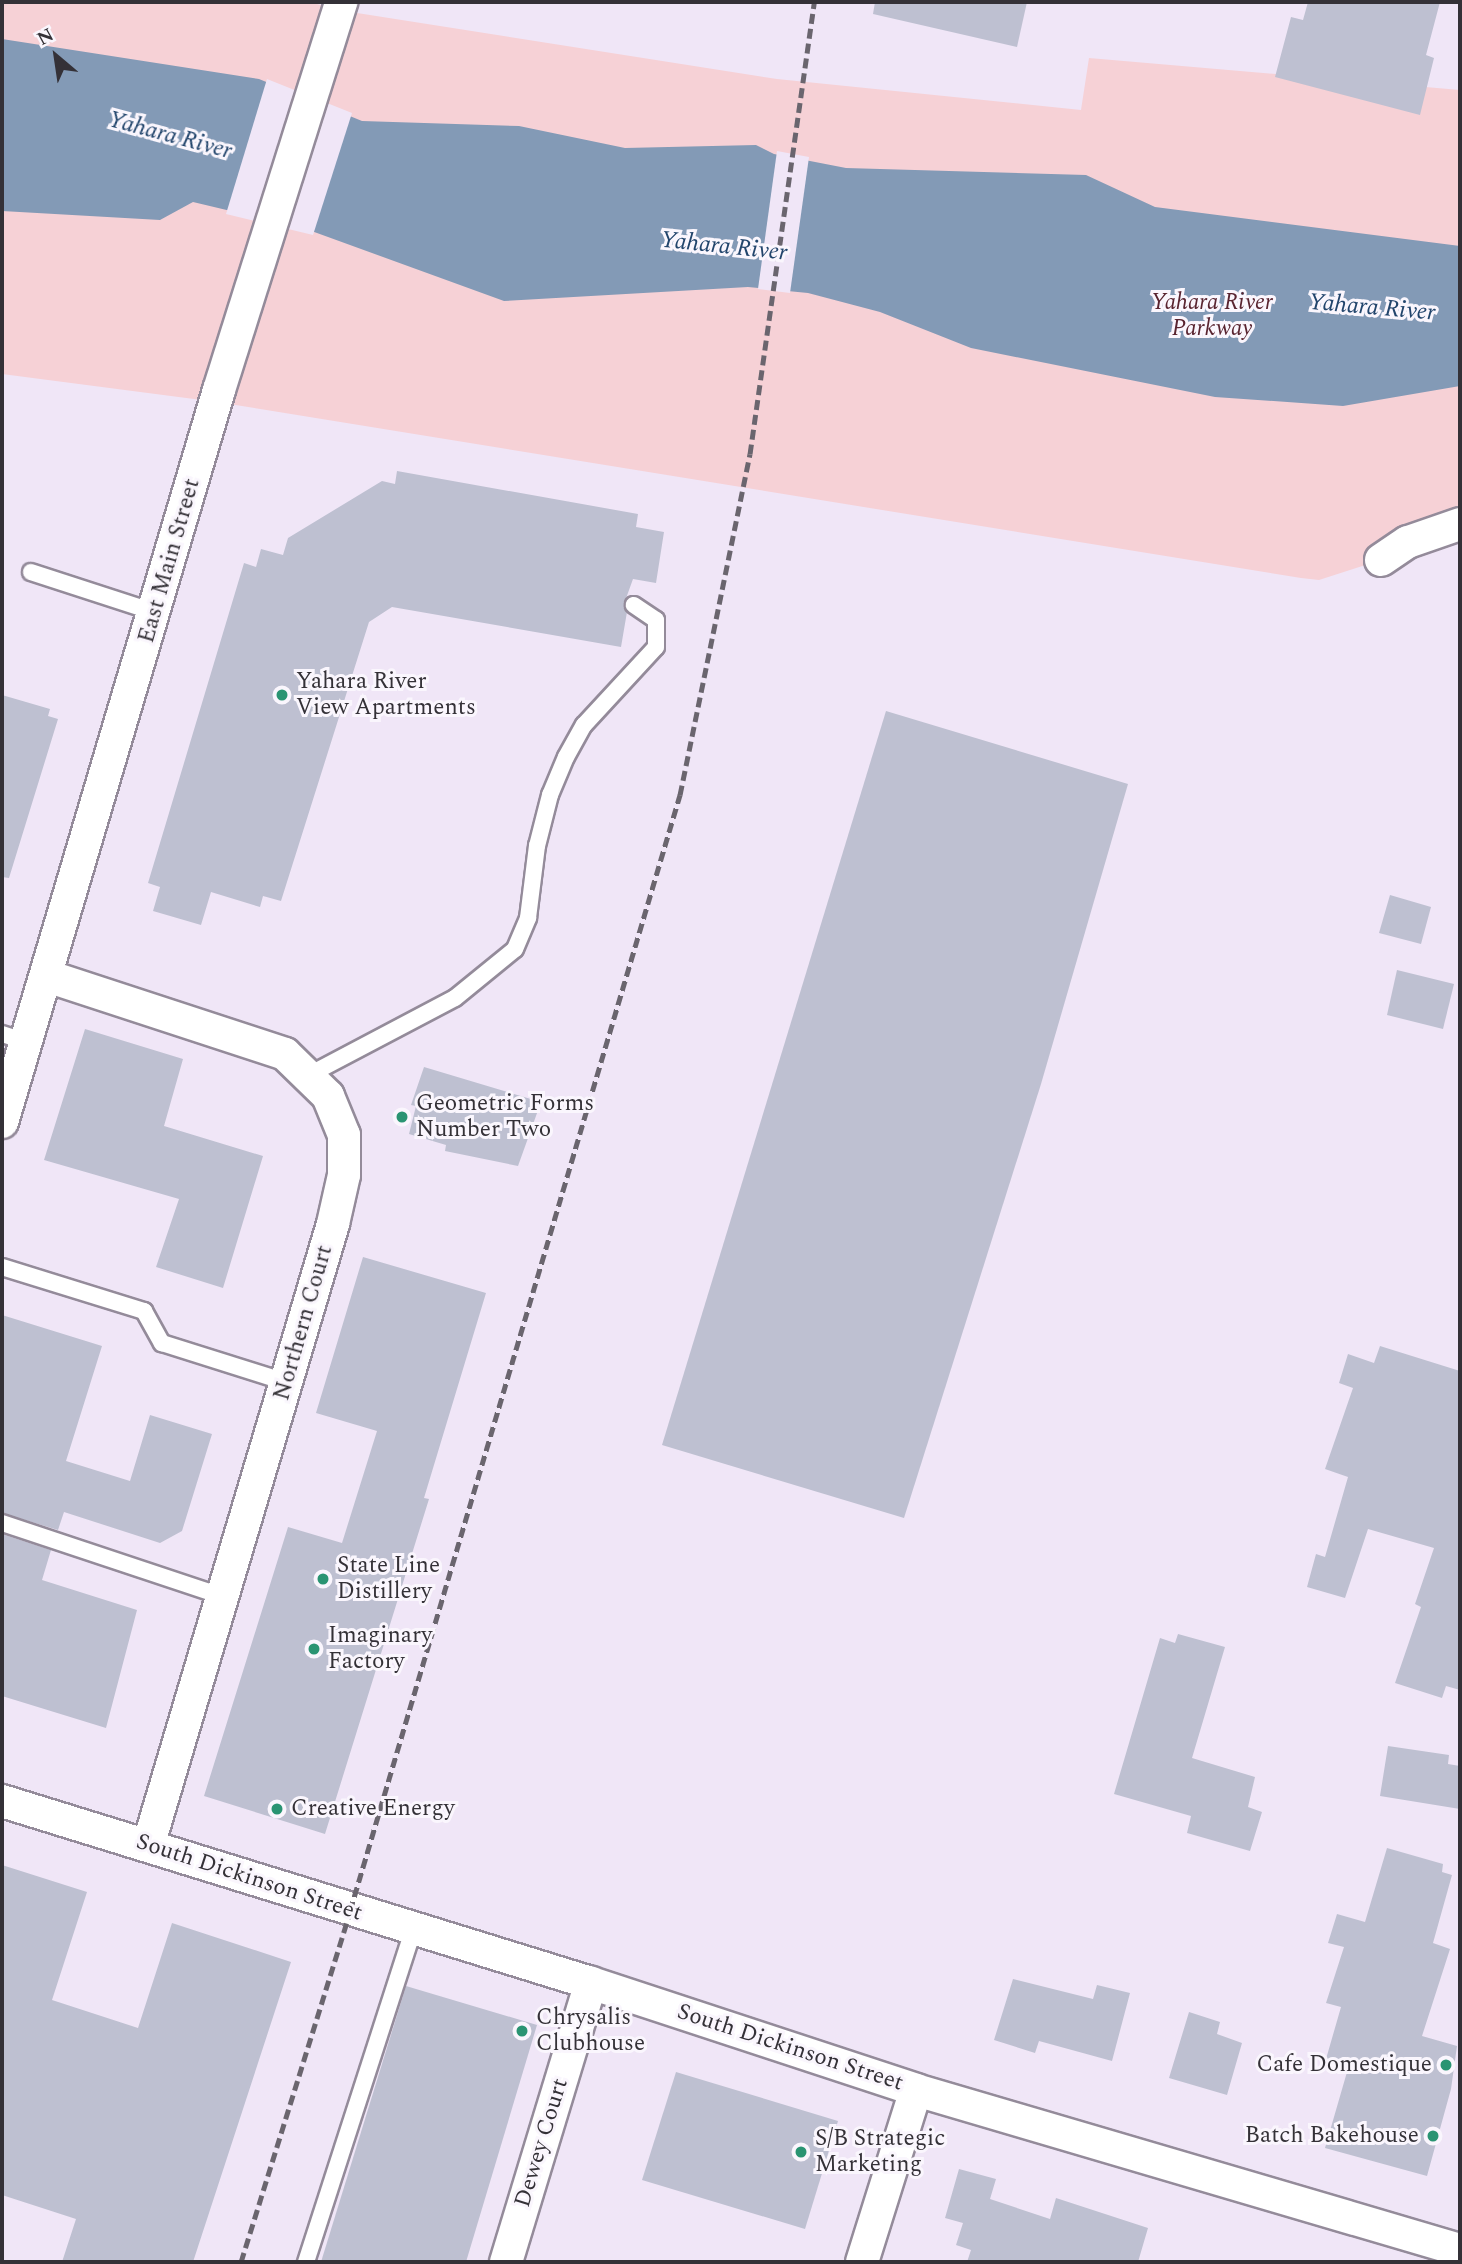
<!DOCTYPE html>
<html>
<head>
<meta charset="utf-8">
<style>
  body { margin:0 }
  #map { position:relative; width:1462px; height:2264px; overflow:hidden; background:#f0e6f7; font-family:Spectral,serif }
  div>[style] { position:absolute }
  .green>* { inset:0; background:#f6d1d6 }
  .water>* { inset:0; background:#839ab6 }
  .pier>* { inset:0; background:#f0e6f7 }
  .building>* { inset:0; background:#bec0d1 }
  .roads { filter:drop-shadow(2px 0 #948b9a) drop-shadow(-2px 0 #948b9a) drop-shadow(0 2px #948b9a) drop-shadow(0 -2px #948b9a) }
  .lane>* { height:16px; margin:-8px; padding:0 8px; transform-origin:8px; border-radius:8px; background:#fff }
  .street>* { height:32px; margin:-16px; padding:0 16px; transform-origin:16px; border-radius:16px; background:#fff }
  .rail>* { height:5px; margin-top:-2.5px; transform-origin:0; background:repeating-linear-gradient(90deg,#6a656e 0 10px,transparent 0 15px) }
  .dots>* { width:19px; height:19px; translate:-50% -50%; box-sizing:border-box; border:4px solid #faf6fd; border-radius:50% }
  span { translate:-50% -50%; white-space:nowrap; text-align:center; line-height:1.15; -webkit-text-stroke:6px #faf6fd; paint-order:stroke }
  .park-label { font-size:23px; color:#592430; font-style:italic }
  .street-label { font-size:23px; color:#343137 }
  .poi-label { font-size:23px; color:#343137 }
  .left { translate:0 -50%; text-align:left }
  .right { translate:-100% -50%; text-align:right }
  .water-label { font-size:24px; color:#22456c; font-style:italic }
  .frame { position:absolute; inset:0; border:4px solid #343137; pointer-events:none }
  .north { position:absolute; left:21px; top:21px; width:70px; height:70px; -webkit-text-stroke:5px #faf6fd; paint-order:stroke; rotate:331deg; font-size:19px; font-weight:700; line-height:28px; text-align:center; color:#343137 }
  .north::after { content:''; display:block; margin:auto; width:24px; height:32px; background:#343137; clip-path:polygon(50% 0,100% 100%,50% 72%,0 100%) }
</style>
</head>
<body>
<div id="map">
  <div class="green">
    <i style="clip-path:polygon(2px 2px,310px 2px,338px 10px,777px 79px,1081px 110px,1089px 58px,1460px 90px,1460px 524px,1381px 560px,1319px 580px,1301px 578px,217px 402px,2px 374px)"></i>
  </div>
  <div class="water">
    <i style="clip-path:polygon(2px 39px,259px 79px,362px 121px,519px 126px,625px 148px,756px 145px,774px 154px,846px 168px,1086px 175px,1155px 207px,1460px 246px,1460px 386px,1343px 406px,1215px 397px,971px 348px,880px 312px,808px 293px,748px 287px,504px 301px,306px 229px,193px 202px,160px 220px,2px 211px)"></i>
  </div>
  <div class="pier">
    <i style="clip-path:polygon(267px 79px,352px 113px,313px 235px,226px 214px)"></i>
    <i style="clip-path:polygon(777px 151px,809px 157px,790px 293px,758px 289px)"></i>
  </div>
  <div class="building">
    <i style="clip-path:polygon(875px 2px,1027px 2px,1017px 47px,873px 14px)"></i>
    <i style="clip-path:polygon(1308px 2px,1440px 2px,1426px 55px,1434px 58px,1420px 115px,1275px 77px,1291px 17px,1303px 20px)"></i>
    <i style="clip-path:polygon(397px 471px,638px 514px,636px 527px,664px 532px,656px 583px,633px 579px,624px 604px,627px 612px,621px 647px,392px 607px,369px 622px,281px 901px,263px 896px,260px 907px,211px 892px,201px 925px,153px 911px,160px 887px,148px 883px,244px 563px,256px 567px,261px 549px,283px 555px,288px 538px,382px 481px,395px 484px)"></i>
    <i style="clip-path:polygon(2px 695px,50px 709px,48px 716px,58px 719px,9px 878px,2px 877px)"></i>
    <i style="clip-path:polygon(886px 711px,1128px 784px,1041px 1084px,904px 1518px,662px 1445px)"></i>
    <i style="clip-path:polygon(1390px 895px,1431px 907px,1421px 944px,1379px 933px)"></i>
    <i style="clip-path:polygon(1397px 970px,1454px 984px,1443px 1029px,1387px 1015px)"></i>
    <i style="clip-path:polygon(85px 1029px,183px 1059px,164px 1126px,263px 1156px,223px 1288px,156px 1267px,179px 1199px,44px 1160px)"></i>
    <i style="clip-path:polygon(424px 1067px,541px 1102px,518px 1166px,445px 1151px,446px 1145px,409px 1134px,416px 1106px,411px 1105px)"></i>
    <i style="clip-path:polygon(363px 1257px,486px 1293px,424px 1498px,429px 1499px,325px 1834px,204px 1796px,288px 1527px,342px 1543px,377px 1431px,316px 1413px)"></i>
    <i style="clip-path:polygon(2px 1315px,102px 1346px,66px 1461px,130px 1481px,150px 1415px,212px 1434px,182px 1531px,160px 1543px,64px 1512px,58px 1530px,2px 1513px)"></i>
    <i style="clip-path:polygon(1380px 1346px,1460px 1371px,1460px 1690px,1446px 1686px,1442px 1698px,1395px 1683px,1421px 1607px,1415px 1604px,1434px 1548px,1368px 1529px,1345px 1598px,1307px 1587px,1316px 1554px,1325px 1557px,1348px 1477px,1325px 1469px,1353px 1388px,1339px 1383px,1348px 1354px,1374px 1363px)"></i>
    <i style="clip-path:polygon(2px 1534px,51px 1550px,42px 1580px,137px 1610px,106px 1728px,2px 1696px)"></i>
    <i style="clip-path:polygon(1178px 1634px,1225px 1647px,1192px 1758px,1255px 1777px,1248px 1807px,1262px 1812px,1250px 1851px,1187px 1833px,1191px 1816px,1114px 1794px,1160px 1638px,1175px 1643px)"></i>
    <i style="clip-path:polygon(1388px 1746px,1449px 1755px,1448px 1764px,1460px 1766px,1460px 1809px,1380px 1796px)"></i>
    <i style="clip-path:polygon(1387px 1848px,1443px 1864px,1442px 1872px,1452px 1875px,1433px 1943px,1450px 1949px,1422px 2036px,1457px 2046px,1451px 2089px,1427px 2176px,1325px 2148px,1347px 2072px,1324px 2066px,1341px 2007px,1326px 2003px,1344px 1947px,1328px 1943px,1337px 1914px,1365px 1922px)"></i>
    <i style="clip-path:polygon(2px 1865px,87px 1892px,52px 2000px,138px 2028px,172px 1923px,291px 1962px,193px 2262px,62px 2262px,76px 2219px,2px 2195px)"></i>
    <i style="clip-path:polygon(1013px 1979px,1093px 1999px,1097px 1985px,1130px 1993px,1112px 2061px,1039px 2041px,1035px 2053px,994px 2040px)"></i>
    <i style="clip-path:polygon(406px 1986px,537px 2025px,466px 2262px,321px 2262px)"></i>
    <i style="clip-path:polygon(1189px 2012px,1220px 2022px,1217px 2034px,1242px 2043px,1227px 2095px,1169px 2078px)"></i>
    <i style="clip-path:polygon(676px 2072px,838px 2121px,805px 2229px,642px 2180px)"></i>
    <i style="clip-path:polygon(959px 2169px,996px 2179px,990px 2199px,1050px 2219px,1056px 2198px,1148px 2228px,1138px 2262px,967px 2262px,971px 2250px,956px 2245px,963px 2223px,945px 2218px)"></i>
  </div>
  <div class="roads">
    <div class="lane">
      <i style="left:31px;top:572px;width:129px;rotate:18deg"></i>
      <i style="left:2px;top:1034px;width:26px;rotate:18deg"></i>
      <i style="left:307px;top:1076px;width:167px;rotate:-27.8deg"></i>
      <i style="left:455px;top:998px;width:77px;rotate:-39.2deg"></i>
      <i style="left:515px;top:949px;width:34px;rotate:-67deg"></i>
      <i style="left:528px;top:918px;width:73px;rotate:-82.9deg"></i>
      <i style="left:537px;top:846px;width:53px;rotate:-75.7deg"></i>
      <i style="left:550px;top:795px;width:41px;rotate:-67.2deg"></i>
      <i style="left:566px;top:757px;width:37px;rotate:-61deg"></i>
      <i style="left:584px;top:725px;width:106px;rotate:-47.3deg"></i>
      <i style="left:656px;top:647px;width:27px;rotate:-90deg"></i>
      <i style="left:656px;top:620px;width:27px;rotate:-146deg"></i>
      <i style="left:2px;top:1267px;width:149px;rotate:17.2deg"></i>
      <i style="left:144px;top:1311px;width:37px;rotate:61deg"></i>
      <i style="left:162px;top:1343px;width:130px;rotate:17.5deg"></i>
      <i style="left:2px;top:1523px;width:232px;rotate:18.4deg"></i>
      <i style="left:306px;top:2262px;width:349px;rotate:-72.1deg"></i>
    </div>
    <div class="street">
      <i style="left:1381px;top:560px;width:32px;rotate:-34deg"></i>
      <i style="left:1408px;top:542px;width:55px;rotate:-19.1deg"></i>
      <i style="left:47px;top:976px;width:250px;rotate:18.1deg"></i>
      <i style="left:285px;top:1054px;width:60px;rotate:44.3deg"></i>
      <i style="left:328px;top:1096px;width:42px;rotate:67.7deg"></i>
      <i style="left:344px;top:1135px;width:40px;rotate:90deg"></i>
      <i style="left:344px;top:1175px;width:50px;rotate:102.7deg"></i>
      <i style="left:333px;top:1224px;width:649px;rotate:106.56deg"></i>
      <i style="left:2px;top:1122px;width:763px;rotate:-73.49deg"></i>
      <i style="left:219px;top:390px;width:407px;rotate:-72.5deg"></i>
      <i style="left:2px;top:1801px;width:616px;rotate:17.17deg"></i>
      <i style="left:591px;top:1983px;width:342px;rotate:18.2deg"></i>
      <i style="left:916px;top:2090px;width:567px;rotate:16.39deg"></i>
      <i style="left:506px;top:2262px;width:292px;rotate:-73.1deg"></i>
      <i style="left:862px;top:2262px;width:180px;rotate:-72.6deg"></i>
    </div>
  </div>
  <div class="rail">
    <i style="left:241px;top:2262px;width:368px;rotate:-72.7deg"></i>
    <i style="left:350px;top:1911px;width:1164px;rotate:-73.53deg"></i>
    <i style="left:680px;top:795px;width:348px;rotate:-78.4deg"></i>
    <i style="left:750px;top:454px;width:457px;rotate:-81.9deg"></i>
  </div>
  <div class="dots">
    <i style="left:282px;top:695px;background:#2a9472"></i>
    <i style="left:402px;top:1117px;background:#2a9472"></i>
    <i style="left:323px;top:1579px;background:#2a9472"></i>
    <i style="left:314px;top:1649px;background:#2a9472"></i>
    <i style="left:277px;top:1809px;background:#2a9472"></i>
    <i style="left:522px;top:2031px;background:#2a9472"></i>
    <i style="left:1446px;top:2065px;background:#2a9472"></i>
    <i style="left:1433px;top:2136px;background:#2a9472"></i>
    <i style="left:801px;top:2152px;background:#2a9472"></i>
  </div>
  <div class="park-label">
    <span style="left:1212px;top:316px">Yahara River<br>Parkway</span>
  </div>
  <div class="street-label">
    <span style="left:170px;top:561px;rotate:-74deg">East Main Street</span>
    <span style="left:304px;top:1323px;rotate:-74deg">Northern Court</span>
    <span style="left:249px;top:1878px;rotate:18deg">South Dickinson Street</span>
    <span style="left:790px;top:2048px;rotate:18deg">South Dickinson Street</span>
    <span style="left:542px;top:2143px;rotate:-73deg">Dewey Court</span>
  </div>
  <div class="poi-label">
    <span class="left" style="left:296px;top:695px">Yahara River<br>View Apartments</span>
    <span class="left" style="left:416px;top:1117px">Geometric Forms<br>Number Two</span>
    <span class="left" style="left:337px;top:1579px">State Line<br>Distillery</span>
    <span class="left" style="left:328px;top:1649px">Imaginary<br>Factory</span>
    <span class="left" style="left:291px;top:1809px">Creative Energy</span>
    <span class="left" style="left:536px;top:2031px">Chrysalis<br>Clubhouse</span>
    <span class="right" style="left:1432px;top:2065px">Cafe Domestique</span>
    <span class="right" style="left:1419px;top:2136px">Batch Bakehouse</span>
    <span class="left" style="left:815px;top:2152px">S/B Strategic<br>Marketing</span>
  </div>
  <div class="water-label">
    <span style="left:170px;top:136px;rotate:15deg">Yahara River</span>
    <span style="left:724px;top:247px;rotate:6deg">Yahara River</span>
    <span style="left:1372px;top:308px;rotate:5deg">Yahara River</span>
  </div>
  <div class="frame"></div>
  <div class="north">N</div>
</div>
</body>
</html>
